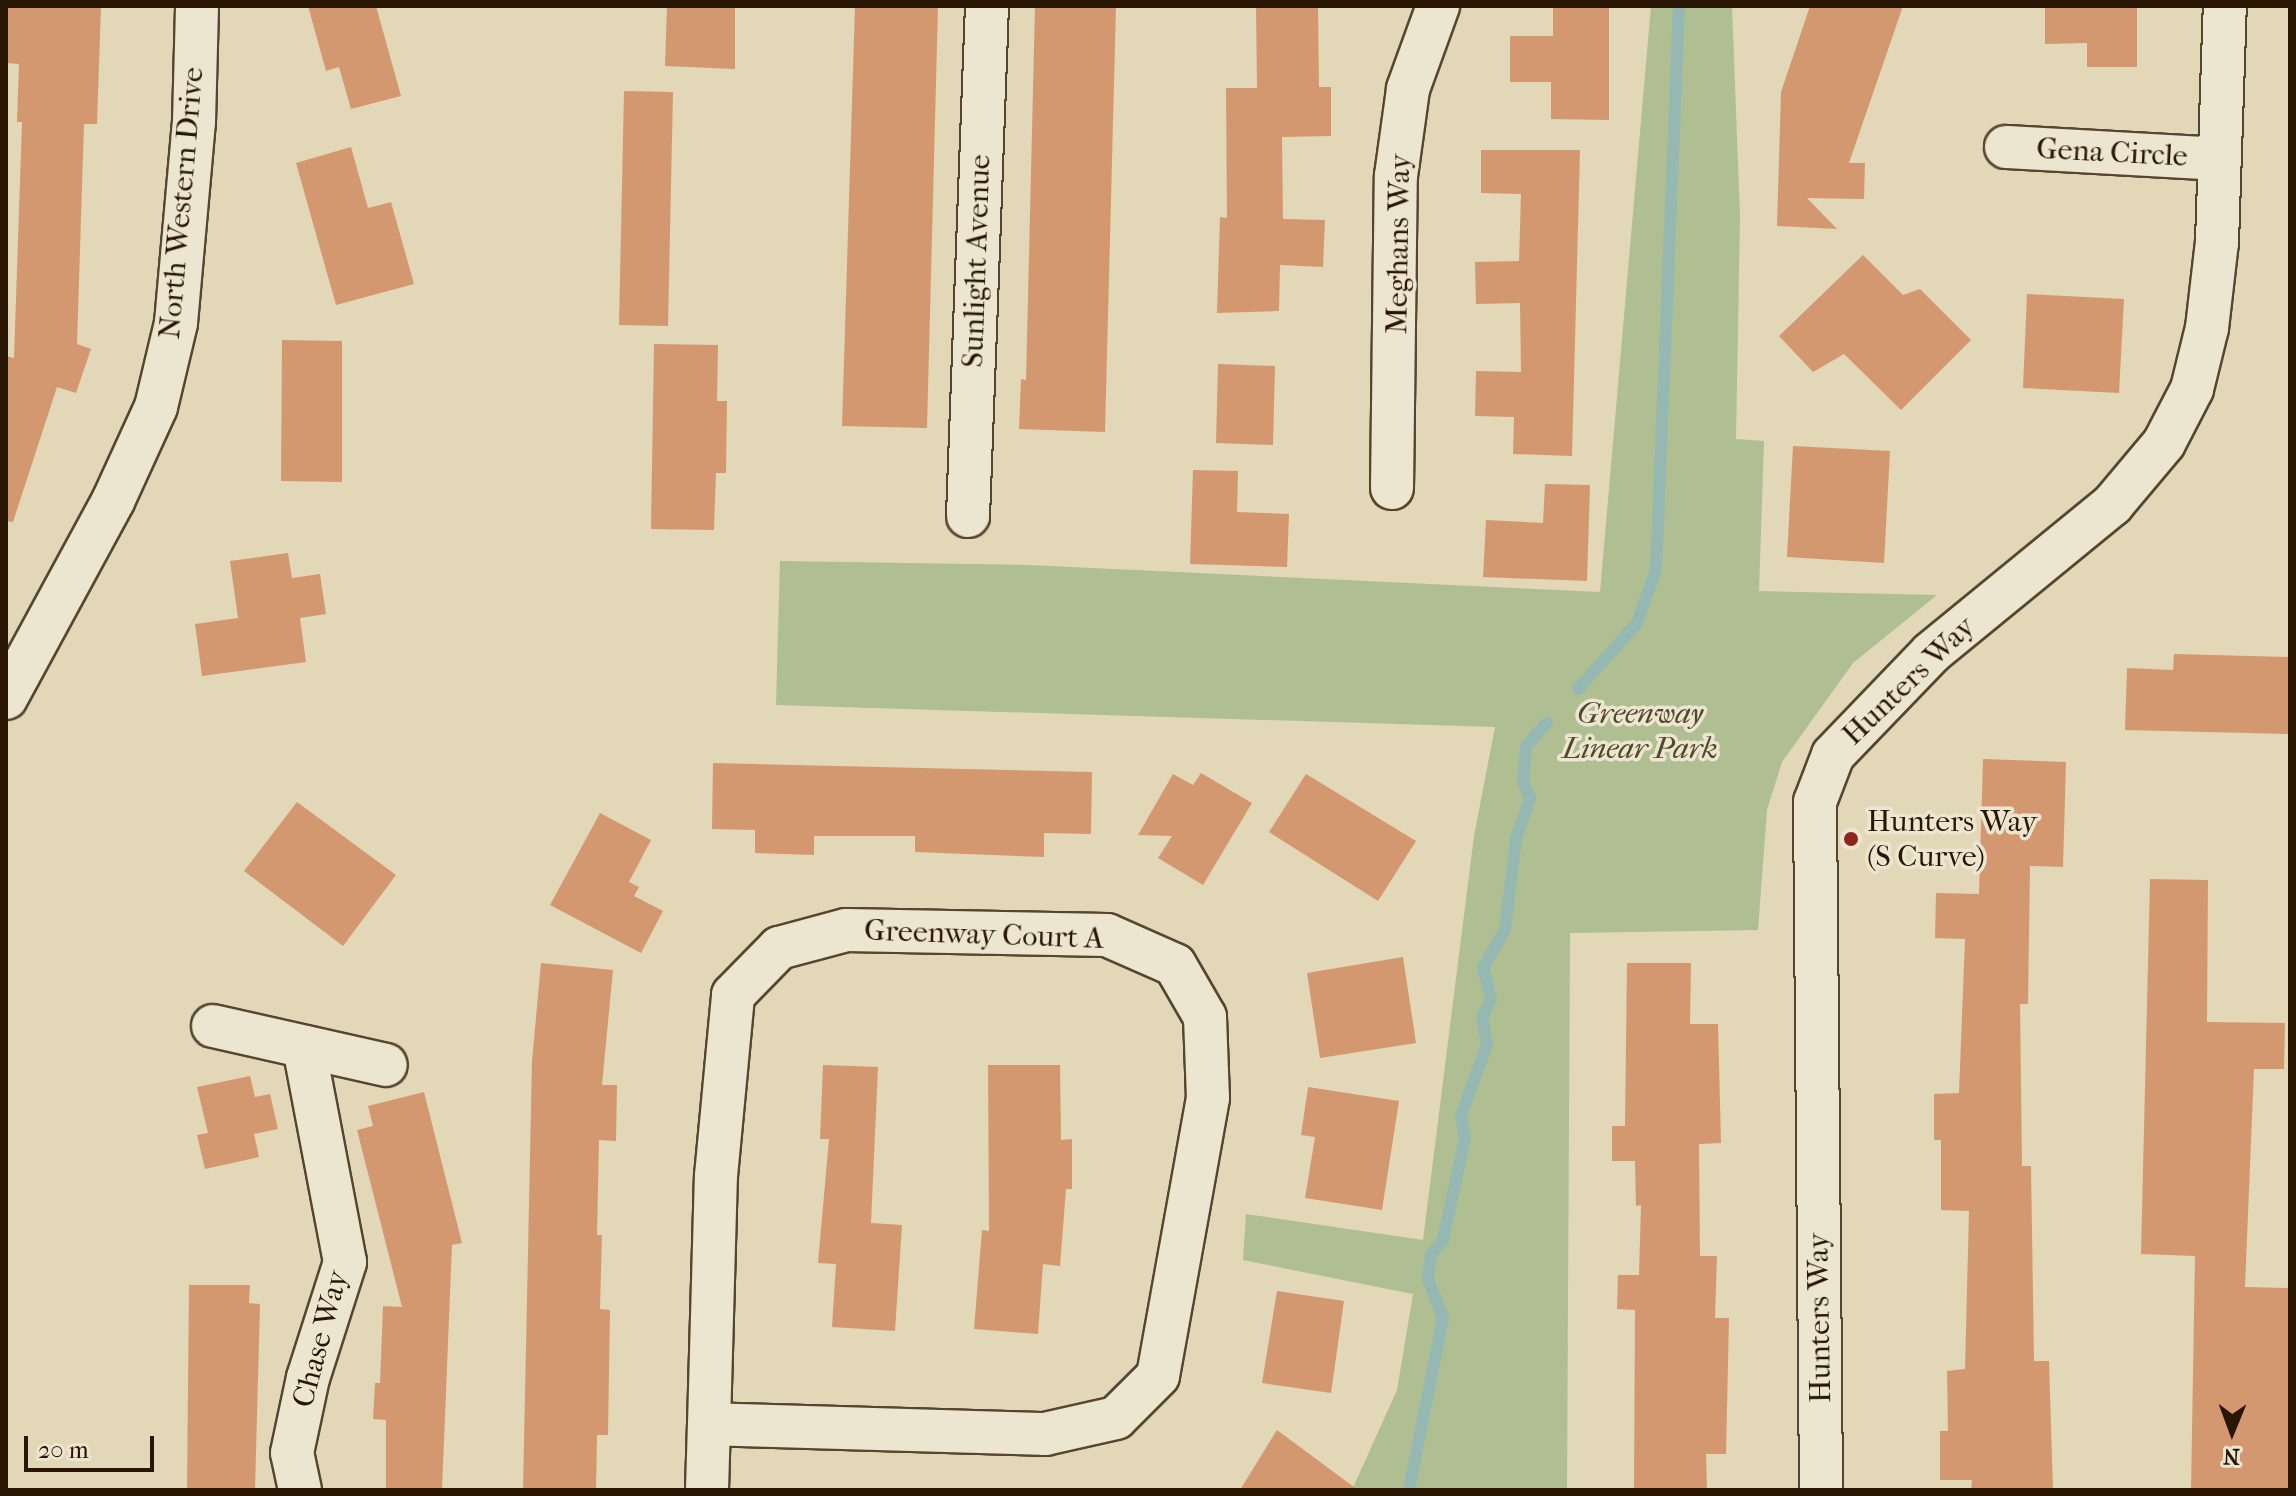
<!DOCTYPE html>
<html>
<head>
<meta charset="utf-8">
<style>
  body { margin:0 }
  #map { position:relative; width:2296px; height:1496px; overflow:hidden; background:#e2d7b6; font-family:"IM FELL French Canon",serif }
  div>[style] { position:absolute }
  .green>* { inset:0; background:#afbf91 }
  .stream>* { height:12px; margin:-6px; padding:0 6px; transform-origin:6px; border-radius:6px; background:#95b8b3 }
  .building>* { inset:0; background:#d49871 }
  .roads { filter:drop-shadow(2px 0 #57462f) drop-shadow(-2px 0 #57462f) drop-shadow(0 2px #57462f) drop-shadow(0 -2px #57462f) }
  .minor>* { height:42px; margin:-21px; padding:0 21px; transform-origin:21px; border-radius:21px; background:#ece5d0 }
  .dots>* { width:22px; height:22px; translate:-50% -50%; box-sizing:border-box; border:4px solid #ece5d0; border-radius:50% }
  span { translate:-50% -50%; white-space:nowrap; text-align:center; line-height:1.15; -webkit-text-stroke:7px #ece5d0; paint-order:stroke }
  .street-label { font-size:30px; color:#291602 }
  .park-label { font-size:30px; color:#51492d; font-style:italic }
  .poi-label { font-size:30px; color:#291602 }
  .left { translate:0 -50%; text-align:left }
  .frame { position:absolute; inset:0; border:8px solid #291602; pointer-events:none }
  .north { position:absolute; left:2192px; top:1392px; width:80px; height:80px; -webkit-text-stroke:6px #ece5d0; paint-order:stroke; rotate:181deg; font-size:22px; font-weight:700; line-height:32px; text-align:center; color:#291602 }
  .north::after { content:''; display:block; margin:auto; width:28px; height:36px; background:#291602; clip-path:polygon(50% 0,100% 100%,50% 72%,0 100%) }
  .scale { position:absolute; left:24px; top:1436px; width:130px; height:36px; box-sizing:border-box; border:4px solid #291602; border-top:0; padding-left:10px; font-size:24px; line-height:28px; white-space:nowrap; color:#291602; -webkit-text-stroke:6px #ece5d0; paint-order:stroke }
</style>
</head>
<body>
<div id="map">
  <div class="green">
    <i style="clip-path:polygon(1651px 6px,1732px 6px,1740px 216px,1736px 439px,1764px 441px,1759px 591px,1937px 595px,1853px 663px,1782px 762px,1767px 810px,1758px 930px,1570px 933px,1567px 1490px,1352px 1490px,1397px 1390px,1413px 1294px,1243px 1260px,1246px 1214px,1423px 1240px,1474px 836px,1495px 727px,776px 705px,780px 561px,1029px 565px,1600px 592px)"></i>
  </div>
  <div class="stream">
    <i style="left:1578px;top:689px;width:89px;rotate:-48.2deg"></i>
    <i style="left:1637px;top:623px;width:56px;rotate:-70.3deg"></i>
    <i style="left:1656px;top:570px;width:564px;rotate:-87.66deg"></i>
    <i style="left:1409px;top:1490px;width:175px;rotate:-78.8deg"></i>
    <i style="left:1443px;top:1318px;width:42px;rotate:-111deg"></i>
    <i style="left:1428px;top:1279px;width:24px;rotate:-83deg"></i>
    <i style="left:1431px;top:1255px;width:19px;rotate:-51deg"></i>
    <i style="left:1443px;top:1240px;width:104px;rotate:-77.8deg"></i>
    <i style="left:1465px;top:1138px;width:22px;rotate:-100deg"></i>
    <i style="left:1461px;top:1116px;width:77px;rotate:-70.1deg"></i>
    <i style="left:1487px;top:1044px;width:27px;rotate:-100deg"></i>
    <i style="left:1482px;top:1017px;width:20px;rotate:-63deg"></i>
    <i style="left:1491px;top:999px;width:32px;rotate:-104deg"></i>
    <i style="left:1483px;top:968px;width:44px;rotate:-59.9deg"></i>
    <i style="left:1505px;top:930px;width:92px;rotate:-83.1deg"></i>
    <i style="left:1516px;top:839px;width:43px;rotate:-71.1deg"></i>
    <i style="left:1530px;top:798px;width:17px;rotate:-114deg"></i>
    <i style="left:1523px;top:782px;width:36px;rotate:-85deg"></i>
    <i style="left:1526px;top:746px;width:31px;rotate:-48deg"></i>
  </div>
  <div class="building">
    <i style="clip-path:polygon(6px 6px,101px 6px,97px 124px,84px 124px,77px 344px,91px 349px,76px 393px,57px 387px,13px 522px,6px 521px,6px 356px,14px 358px,22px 122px,17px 122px,19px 64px,6px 63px)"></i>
    <i style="clip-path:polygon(308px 6px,376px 6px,401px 96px,351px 109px,339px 67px,326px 71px)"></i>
    <i style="clip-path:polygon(667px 6px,735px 6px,735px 69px,665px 66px)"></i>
    <i style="clip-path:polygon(855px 6px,938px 6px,927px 428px,842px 426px)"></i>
    <i style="clip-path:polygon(1035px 6px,1116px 6px,1105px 432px,1019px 429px,1021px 379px,1026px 380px)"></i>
    <i style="clip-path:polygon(1256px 6px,1318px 6px,1319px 87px,1331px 87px,1331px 136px,1282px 137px,1283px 219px,1325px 220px,1323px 267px,1280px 265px,1279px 311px,1217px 313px,1220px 217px,1227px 218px,1226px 88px,1257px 88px)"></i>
    <i style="clip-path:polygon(1553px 6px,1609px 6px,1609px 120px,1551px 119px,1551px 82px,1510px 82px,1510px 36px,1553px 36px)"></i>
    <i style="clip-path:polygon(1810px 6px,1903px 6px,1849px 163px,1865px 163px,1864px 199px,1807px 198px,1837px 229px,1777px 226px,1781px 92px)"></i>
    <i style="clip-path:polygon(2045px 6px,2137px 6px,2137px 67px,2087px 67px,2087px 43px,2045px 44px)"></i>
    <i style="clip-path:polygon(624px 91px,673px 92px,668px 326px,619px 325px)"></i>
    <i style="clip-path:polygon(351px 147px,368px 208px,391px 202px,414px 284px,336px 305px,296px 163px)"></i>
    <i style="clip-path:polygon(1481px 150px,1580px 150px,1572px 456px,1513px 454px,1514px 417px,1475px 416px,1476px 371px,1521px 372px,1520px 303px,1476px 304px,1475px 262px,1519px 261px,1521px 194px,1481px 193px)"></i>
    <i style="clip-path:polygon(1863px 255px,1903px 295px,1920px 289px,1971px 340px,1901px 410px,1844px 354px,1813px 372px,1779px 336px)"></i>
    <i style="clip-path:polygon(2027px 294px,2124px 299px,2119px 393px,2023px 388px)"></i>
    <i style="clip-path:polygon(282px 340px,342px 341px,342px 482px,281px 481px)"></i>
    <i style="clip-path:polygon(654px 344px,718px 345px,717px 401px,727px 401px,726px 473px,716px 473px,714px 530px,651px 529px)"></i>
    <i style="clip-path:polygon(1218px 364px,1275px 366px,1273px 445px,1216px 443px)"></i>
    <i style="clip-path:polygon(1793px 446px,1890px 451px,1884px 563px,1787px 557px)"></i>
    <i style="clip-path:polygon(1193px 470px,1238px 471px,1237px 512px,1289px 514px,1287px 567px,1190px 564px)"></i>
    <i style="clip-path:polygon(1545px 484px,1590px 485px,1587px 581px,1483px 577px,1486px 520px,1543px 523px)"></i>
    <i style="clip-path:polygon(288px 553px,292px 578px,320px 574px,326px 614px,300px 618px,306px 662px,202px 676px,195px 624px,238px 618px,230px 561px)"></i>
    <i style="clip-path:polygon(2174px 654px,2290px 657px,2290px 734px,2125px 730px,2127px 668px,2173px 670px)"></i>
    <i style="clip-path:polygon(1983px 759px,2066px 762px,2063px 867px,2030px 866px,2028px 1004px,2020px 1004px,2022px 1166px,2031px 1166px,2034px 1361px,2049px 1361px,2053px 1490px,1971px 1490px,1972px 1480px,1940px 1480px,1940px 1431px,1948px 1431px,1947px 1371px,1965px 1369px,1969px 1211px,1941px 1210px,1941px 1140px,1934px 1140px,1934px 1094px,1959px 1093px,1965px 939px,1935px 938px,1936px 893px,1979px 894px)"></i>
    <i style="clip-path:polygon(713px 763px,1092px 772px,1091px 834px,1044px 833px,1044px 857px,915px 852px,915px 836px,814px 836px,814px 855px,755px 853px,755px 830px,712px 829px)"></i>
    <i style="clip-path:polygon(1201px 773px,1252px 803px,1203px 885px,1158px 858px,1172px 836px,1138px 835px,1173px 774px,1193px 785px)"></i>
    <i style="clip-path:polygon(1306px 774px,1416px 841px,1378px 901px,1269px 832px)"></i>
    <i style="clip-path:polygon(297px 802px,396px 875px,343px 946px,244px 871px)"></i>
    <i style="clip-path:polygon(600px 813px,651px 840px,629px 882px,639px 887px,634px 896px,663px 911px,641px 953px,550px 905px)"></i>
    <i style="clip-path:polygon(2150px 879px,2208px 880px,2207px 1022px,2285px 1023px,2284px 1069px,2254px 1069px,2245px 1287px,2290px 1288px,2290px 1490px,2191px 1490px,2195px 1256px,2141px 1254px)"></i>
    <i style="clip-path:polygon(1403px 957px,1416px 1043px,1320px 1058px,1307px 973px)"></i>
    <i style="clip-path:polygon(541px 963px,613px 970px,602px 1085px,617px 1085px,616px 1141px,599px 1140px,597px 1235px,602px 1235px,600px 1309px,610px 1310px,608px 1435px,597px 1435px,596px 1490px,523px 1490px,532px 1061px)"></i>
    <i style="clip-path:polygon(1627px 963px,1691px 963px,1690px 1024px,1718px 1024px,1721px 1143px,1699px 1144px,1700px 1256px,1717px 1256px,1715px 1318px,1729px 1318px,1726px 1454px,1706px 1454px,1707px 1490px,1634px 1490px,1635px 1310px,1617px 1309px,1618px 1275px,1639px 1275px,1641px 1205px,1636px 1206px,1635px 1161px,1612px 1161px,1612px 1126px,1625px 1126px)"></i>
    <i style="clip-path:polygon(823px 1065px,878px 1067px,871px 1223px,902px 1225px,895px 1331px,832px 1327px,836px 1264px,818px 1263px,829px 1139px,820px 1139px)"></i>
    <i style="clip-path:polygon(988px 1065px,1060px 1065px,1061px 1140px,1072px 1139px,1072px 1189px,1066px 1189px,1060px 1266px,1043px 1264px,1038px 1334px,974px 1329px,982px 1230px,989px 1231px)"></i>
    <i style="clip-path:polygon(250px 1076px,255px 1097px,270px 1094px,278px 1129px,254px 1134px,259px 1157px,205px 1169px,197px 1135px,208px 1133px,197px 1087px)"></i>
    <i style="clip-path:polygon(1308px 1087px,1399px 1101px,1382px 1210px,1305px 1198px,1315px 1137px,1301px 1135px)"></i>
    <i style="clip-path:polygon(424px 1092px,462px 1243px,452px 1245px,442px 1490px,386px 1490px,386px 1420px,373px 1419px,375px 1383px,380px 1383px,383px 1306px,402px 1307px,357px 1130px,373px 1126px,368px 1106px)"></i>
    <i style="clip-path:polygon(189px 1285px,250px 1285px,249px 1303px,260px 1304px,255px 1490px,187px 1490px)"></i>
    <i style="clip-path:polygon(1277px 1291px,1344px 1301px,1331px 1393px,1262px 1383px)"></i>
    <i style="clip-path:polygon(1277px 1430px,1358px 1490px,1240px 1490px)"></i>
  </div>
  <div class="roads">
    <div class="minor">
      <i style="left:2006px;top:147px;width:212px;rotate:3.2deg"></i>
      <i style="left:1392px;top:488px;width:312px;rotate:-89.3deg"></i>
      <i style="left:1396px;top:176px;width:88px;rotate:-82.1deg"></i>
      <i style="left:1408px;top:89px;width:88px;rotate:-70.1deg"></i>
      <i style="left:968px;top:516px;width:510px;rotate:-87.87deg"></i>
      <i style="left:6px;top:698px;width:224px;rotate:-61.5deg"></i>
      <i style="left:113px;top:501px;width:103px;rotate:-65.4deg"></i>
      <i style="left:156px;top:407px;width:86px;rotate:-76.6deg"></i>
      <i style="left:176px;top:323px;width:202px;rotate:-84.9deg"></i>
      <i style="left:194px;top:122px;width:116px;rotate:-88.5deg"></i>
      <i style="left:846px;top:930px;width:261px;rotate:1.1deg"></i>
      <i style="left:1107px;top:935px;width:74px;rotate:23.8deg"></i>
      <i style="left:1175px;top:965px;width:60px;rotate:60deg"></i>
      <i style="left:1205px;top:1017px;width:81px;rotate:87.9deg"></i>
      <i style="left:1208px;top:1098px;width:282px;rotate:100.2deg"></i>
      <i style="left:1158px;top:1376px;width:59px;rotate:135deg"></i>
      <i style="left:1116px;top:1418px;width:73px;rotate:167.3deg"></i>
      <i style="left:1045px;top:1434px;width:336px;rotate:-178.3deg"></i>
      <i style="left:709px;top:1424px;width:248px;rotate:-88.4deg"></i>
      <i style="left:716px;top:1176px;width:182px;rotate:-84.6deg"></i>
      <i style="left:733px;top:995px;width:66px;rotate:-45.6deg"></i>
      <i style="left:779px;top:948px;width:69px;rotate:-15deg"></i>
      <i style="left:213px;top:1026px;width:177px;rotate:12.7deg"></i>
      <i style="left:300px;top:1490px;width:38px;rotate:-102deg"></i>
      <i style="left:292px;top:1453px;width:77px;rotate:-78deg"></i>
      <i style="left:308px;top:1378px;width:122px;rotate:-72.3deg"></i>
      <i style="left:345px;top:1262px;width:219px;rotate:-100.8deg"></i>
      <i style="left:707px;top:1490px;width:66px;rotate:-88.3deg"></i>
      <i style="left:1821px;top:1490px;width:688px;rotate:-90.5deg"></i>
      <i style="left:1815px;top:802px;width:50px;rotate:-69deg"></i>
      <i style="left:1833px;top:755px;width:141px;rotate:-46.1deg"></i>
      <i style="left:1931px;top:653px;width:234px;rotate:-39.3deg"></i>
      <i style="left:2112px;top:505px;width:81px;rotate:-50deg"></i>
      <i style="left:2164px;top:443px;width:61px;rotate:-62.6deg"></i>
      <i style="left:2192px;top:389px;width:63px;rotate:-76.2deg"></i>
      <i style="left:2207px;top:328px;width:87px;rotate:-83.4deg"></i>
      <i style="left:2217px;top:242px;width:236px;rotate:-88.1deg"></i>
    </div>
  </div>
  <div class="dots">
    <i style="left:1851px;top:839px;background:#8f2418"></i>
  </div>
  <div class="street-label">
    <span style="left:2112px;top:153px;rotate:3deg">Gena Circle</span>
    <span style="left:182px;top:203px;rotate:-85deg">North Western Drive</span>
    <span style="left:1399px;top:244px;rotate:-89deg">Meghans Way</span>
    <span style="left:977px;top:261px;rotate:-88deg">Sunlight Avenue</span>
    <span style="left:1909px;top:681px;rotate:-44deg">Hunters Way</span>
    <span style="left:984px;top:935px;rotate:2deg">Greenway Court A</span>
    <span style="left:1820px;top:1318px;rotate:-91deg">Hunters Way</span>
    <span style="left:321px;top:1339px;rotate:-75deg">Chase Way</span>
  </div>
  <div class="park-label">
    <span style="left:1640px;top:731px">Greenway<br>Linear Park</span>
  </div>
  <div class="poi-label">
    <span class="left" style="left:1867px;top:839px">Hunters Way<br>(S Curve)</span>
  </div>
  <div class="frame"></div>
  <div class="north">N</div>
  <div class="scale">20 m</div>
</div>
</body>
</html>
